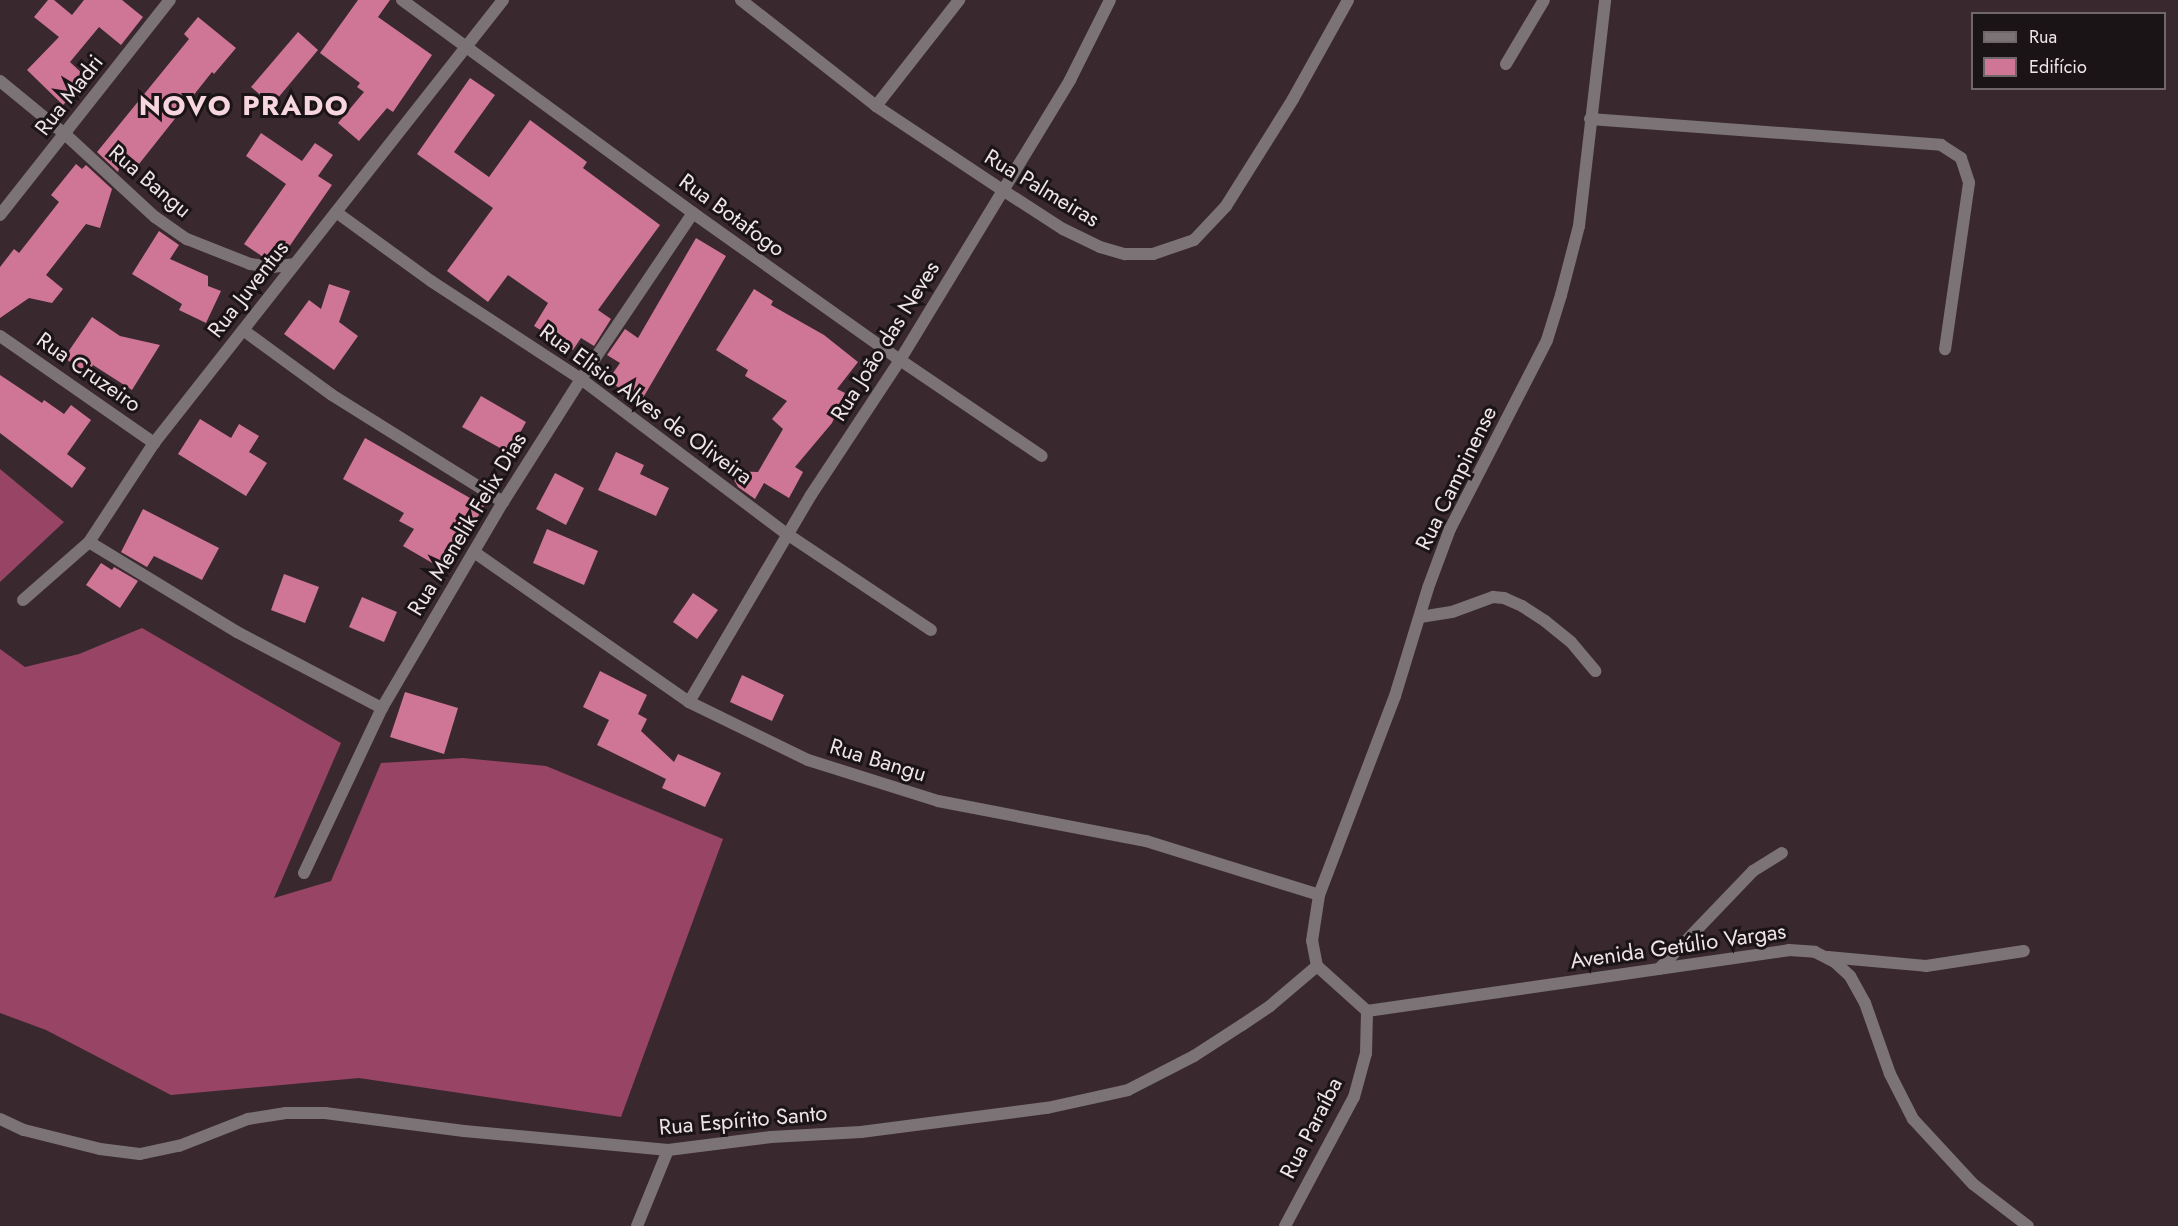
<!DOCTYPE html>
<html>
<head>
<meta charset="utf-8">
<style>
  body { margin:0 }
  #map { position:relative; width:2178px; height:1226px; overflow:hidden; background:#39292e; font-family:Jost,sans-serif }
  div>[style] { position:absolute }
  .forest>* { inset:0; background:#984465 }
  .building>* { inset:0; background:#cf7596 }
  .minor>* { height:12px; margin:-6px; padding:0 6px; transform-origin:6px; border-radius:6px; background:#7c7376 }
  span { translate:-50% -50%; white-space:nowrap; text-align:center; line-height:1.15; -webkit-text-stroke:6px #1b1416; paint-order:stroke }
  .street-label { font-size:22px; color:#efe4e7 }
  .district-label { font-size:28px; color:#f8d6e0; font-weight:700; letter-spacing:1.5px }
  .legend { position:absolute; left:1971px; top:12px; width:195px; height:78px; box-sizing:border-box; background:#1b1416; border:2px solid #70676a; margin:0; padding:8px 10px; list-style:none; font-size:18px; color:#efe4e7 }
  .legend li { display:flex; align-items:center; gap:12px; height:30px }
  .legend b { width:30px; border:2px solid #70676a }
</style>
</head>
<body>
<div id="map">
  <div class="forest">
    <i style="clip-path:polygon(0 469px,64px 522px,0 582px)"></i>
    <i style="clip-path:polygon(142px 628px,341px 743px,274px 898px,331px 881px,381px 763px,463px 758px,546px 766px,723px 839px,621px 1117px,359px 1078px,171px 1095px,46px 1030px,0 1013px,0 649px,25px 667px,79px 654px)"></i>
  </div>
  <div class="building">
    <i style="clip-path:polygon(48px 0,54px 0,72px 15px,84px 0,122px 0,143px 17px,121px 45px,99px 27px,70px 62px,88px 79px,63px 105px,27px 70px,59px 37px,34px 17px)"></i>
    <i style="clip-path:polygon(358px 0,390px 0,378px 17px,432px 55px,393px 112px,387px 108px,359px 141px,338px 123px,364px 92px,357px 87px,360px 83px,320px 53px)"></i>
    <i style="clip-path:polygon(198px 17px,236px 48px,214px 74px,212px 72px,139px 164px,124px 152px,118px 172px,97px 152px,189px 39px,184px 34px)"></i>
    <i style="clip-path:polygon(298px 32px,318px 50px,272px 105px,251px 87px)"></i>
    <i style="clip-path:polygon(470px 78px,495px 95px,454px 152px,489px 177px,530px 120px,587px 162px,583px 168px,660px 225px,598px 310px,611px 319px,594px 346px,581px 338px,573px 350px,534px 326px,548px 303px,508px 275px,488px 302px,447px 271px,493px 208px,417px 154px)"></i>
    <i style="clip-path:polygon(261px 133px,302px 161px,315px 143px,333px 155px,318px 176px,332px 185px,282px 257px,273px 259px,263px 257px,244px 244px,286px 184px,246px 156px)"></i>
    <i style="clip-path:polygon(76px 164px,82px 169px,86px 165px,112px 189px,100px 228px,86px 224px,46px 275px,63px 289px,52px 303px,29px 298px,0 318px,0 267px,14px 249px,19px 253px,59px 202px,51px 195px)"></i>
    <i style="clip-path:polygon(159px 231px,179px 245px,170px 259px,208px 276px,208px 286px,221px 291px,206px 323px,179px 310px,182px 304px,132px 274px)"></i>
    <i style="clip-path:polygon(696px 238px,726px 256px,640px 403px,608px 380px,620px 363px,607px 355px,625px 329px,638px 338px)"></i>
    <i style="clip-path:polygon(329px 284px,350px 291px,339px 322px,358px 336px,334px 370px,284px 334px,309px 300px,321px 309px)"></i>
    <i style="clip-path:polygon(754px 289px,773px 301px,771px 305px,824px 335px,858px 362px,837px 389px,845px 393px,832px 423px,795px 467px,803px 472px,789px 498px,764px 483px,755px 499px,738px 487px,729px 471px,758px 472px,783px 429px,772px 419px,787px 401px,745px 376px,748px 370px,716px 350px)"></i>
    <i style="clip-path:polygon(92px 317px,120px 336px,160px 345px,132px 390px,93px 365px,88px 373px,64px 358px)"></i>
    <i style="clip-path:polygon(0 375px,42px 403px,44px 400px,64px 414px,71px 405px,91px 420px,67px 454px,86px 468px,72px 488px,0 433px)"></i>
    <i style="clip-path:polygon(481px 396px,526px 422px,509px 453px,462px 427px)"></i>
    <i style="clip-path:polygon(200px 419px,231px 438px,239px 424px,259px 436px,249px 452px,267px 463px,246px 496px,178px 454px)"></i>
    <i style="clip-path:polygon(365px 438px,484px 506px,446px 571px,403px 546px,414px 529px,399px 521px,404px 513px,343px 479px)"></i>
    <i style="clip-path:polygon(616px 452px,644px 465px,640px 474px,669px 488px,656px 516px,598px 490px)"></i>
    <i style="clip-path:polygon(555px 473px,584px 488px,566px 525px,536px 509px)"></i>
    <i style="clip-path:polygon(143px 509px,219px 548px,202px 580px,154px 556px,147px 567px,121px 552px)"></i>
    <i style="clip-path:polygon(547px 529px,598px 551px,584px 585px,533px 563px)"></i>
    <i style="clip-path:polygon(101px 563px,112px 570px,114px 567px,138px 581px,120px 608px,86px 585px)"></i>
    <i style="clip-path:polygon(284px 574px,319px 587px,305px 623px,271px 610px)"></i>
    <i style="clip-path:polygon(693px 593px,718px 610px,697px 639px,673px 622px)"></i>
    <i style="clip-path:polygon(362px 597px,397px 612px,384px 642px,349px 627px)"></i>
    <i style="clip-path:polygon(600px 671px,647px 695px,638px 714px,647px 719px,641px 731px,674px 762px,678px 754px,721px 773px,705px 807px,662px 788px,666px 779px,597px 745px,609px 720px,583px 707px)"></i>
    <i style="clip-path:polygon(742px 675px,784px 695px,772px 721px,730px 702px)"></i>
    <i style="clip-path:polygon(405px 692px,458px 708px,444px 754px,390px 737px)"></i>
  </div>
  <div class="minor">
    <i style="left:402px;top:0;width:361px;rotate:36.2deg"></i>
    <i style="left:693px;top:213px;width:254px;rotate:35.4deg"></i>
    <i style="left:900px;top:360px;width:171px;rotate:34.1deg"></i>
    <i style="left:741px;top:0;width:172px;rotate:38.1deg"></i>
    <i style="left:876px;top:106px;width:154px;rotate:33.6deg"></i>
    <i style="left:1004px;top:191px;width:70px;rotate:32.8deg"></i>
    <i style="left:1063px;top:229px;width:41px;rotate:25.9deg"></i>
    <i style="left:1100px;top:247px;width:26px;rotate:16deg"></i>
    <i style="left:1125px;top:254px;width:28px"></i>
    <i style="left:1153px;top:254px;width:43px;rotate:-18.9deg"></i>
    <i style="left:1194px;top:240px;width:47px;rotate:-46.7deg"></i>
    <i style="left:1226px;top:206px;width:126px;rotate:-57.9deg"></i>
    <i style="left:1293px;top:99px;width:113px;rotate:-60.9deg"></i>
    <i style="left:1506px;top:64px;width:74px;rotate:-59.3deg"></i>
    <i style="left:0;top:81px;width:85px;rotate:39.3deg"></i>
    <i style="left:66px;top:135px;width:121px;rotate:42.7deg"></i>
    <i style="left:155px;top:217px;width:39px;rotate:35deg"></i>
    <i style="left:187px;top:239px;width:68px;rotate:21.6deg"></i>
    <i style="left:250px;top:264px;width:23px;rotate:7deg"></i>
    <i style="left:273px;top:267px;width:22px;rotate:-8deg"></i>
    <i style="left:876px;top:106px;width:135px;rotate:-51.9deg"></i>
    <i style="left:1590px;top:119px;width:352px;rotate:4.2deg"></i>
    <i style="left:1941px;top:145px;width:24px;rotate:33deg"></i>
    <i style="left:1961px;top:158px;width:26px;rotate:72deg"></i>
    <i style="left:1969px;top:183px;width:168px;rotate:98.2deg"></i>
    <i style="left:336px;top:212px;width:117px;rotate:36deg"></i>
    <i style="left:431px;top:281px;width:179px;rotate:33.2deg"></i>
    <i style="left:581px;top:379px;width:258px;rotate:37deg"></i>
    <i style="left:787px;top:534px;width:173px;rotate:33.7deg"></i>
    <i style="left:0;top:215px;width:274px;rotate:-51.7deg"></i>
    <i style="left:243px;top:330px;width:110px;rotate:36.1deg"></i>
    <i style="left:332px;top:395px;width:202px;rotate:32deg"></i>
    <i style="left:0;top:336px;width:188px;rotate:34.8deg"></i>
    <i style="left:89px;top:542px;width:173px;rotate:31.3deg"></i>
    <i style="left:237px;top:632px;width:164px;rotate:27.7deg"></i>
    <i style="left:474px;top:552px;width:262px;rotate:34.9deg"></i>
    <i style="left:689px;top:702px;width:132px;rotate:26deg"></i>
    <i style="left:808px;top:760px;width:136px;rotate:17.5deg"></i>
    <i style="left:938px;top:801px;width:212px;rotate:10.9deg"></i>
    <i style="left:1146px;top:841px;width:181px;rotate:17.3deg"></i>
    <i style="left:23px;top:600px;width:88px;rotate:-41.3deg"></i>
    <i style="left:89px;top:542px;width:118px;rotate:-56.7deg"></i>
    <i style="left:154px;top:443px;width:564px;rotate:-51.77deg"></i>
    <i style="left:1420px;top:617px;width:32px;rotate:-9deg"></i>
    <i style="left:1452px;top:612px;width:44px;rotate:-20.1deg"></i>
    <i style="left:1493px;top:597px;width:11px;rotate:5deg"></i>
    <i style="left:1504px;top:598px;width:20px;rotate:24deg"></i>
    <i style="left:1522px;top:606px;width:27px;rotate:33deg"></i>
    <i style="left:1545px;top:621px;width:33px;rotate:39deg"></i>
    <i style="left:1571px;top:642px;width:38px;rotate:50deg"></i>
    <i style="left:689px;top:702px;width:240px;rotate:-59.5deg"></i>
    <i style="left:811px;top:495px;width:162px;rotate:-56.6deg"></i>
    <i style="left:900px;top:360px;width:328px;rotate:-58.7deg"></i>
    <i style="left:1070px;top:80px;width:89px;rotate:-63.4deg"></i>
    <i style="left:304px;top:873px;width:183px;rotate:-64.7deg"></i>
    <i style="left:382px;top:708px;width:239px;rotate:-59.6deg"></i>
    <i style="left:503px;top:502px;width:146px;rotate:-57.6deg"></i>
    <i style="left:581px;top:379px;width:200px;rotate:-56deg"></i>
    <i style="left:1828px;top:957px;width:98px;rotate:5.2deg"></i>
    <i style="left:1926px;top:966px;width:99px;rotate:-8.7deg"></i>
    <i style="left:1317px;top:966px;width:25px;rotate:-101deg"></i>
    <i style="left:1312px;top:941px;width:47px;rotate:-81.3deg"></i>
    <i style="left:1319px;top:895px;width:213px;rotate:-69.1deg"></i>
    <i style="left:1395px;top:696px;width:113px;rotate:-73deg"></i>
    <i style="left:1428px;top:588px;width:63px;rotate:-69.6deg"></i>
    <i style="left:1450px;top:529px;width:212px;rotate:-62.8deg"></i>
    <i style="left:1547px;top:340px;width:47px;rotate:-72.7deg"></i>
    <i style="left:1561px;top:295px;width:71px;rotate:-75.4deg"></i>
    <i style="left:1579px;top:226px;width:227px;rotate:-83.4deg"></i>
    <i style="left:1317px;top:966px;width:67px;rotate:42deg"></i>
    <i style="left:1367px;top:1011px;width:426px;rotate:-8.2deg"></i>
    <i style="left:1789px;top:950px;width:26px;rotate:4deg"></i>
    <i style="left:1815px;top:952px;width:22px;rotate:27deg"></i>
    <i style="left:1835px;top:962px;width:21px;rotate:43deg"></i>
    <i style="left:1850px;top:976px;width:31px;rotate:61deg"></i>
    <i style="left:1865px;top:1003px;width:75px;rotate:70.6deg"></i>
    <i style="left:1890px;top:1074px;width:51px;rotate:62.9deg"></i>
    <i style="left:1913px;top:1119px;width:88px;rotate:47.3deg"></i>
    <i style="left:1973px;top:1184px;width:69px;rotate:37.4deg"></i>
    <i style="left:1659px;top:969px;width:136px;rotate:-46.2deg"></i>
    <i style="left:1753px;top:871px;width:34px;rotate:-32deg"></i>
    <i style="left:0;top:1119px;width:26px;rotate:25deg"></i>
    <i style="left:24px;top:1130px;width:78px;rotate:14deg"></i>
    <i style="left:100px;top:1149px;width:40px;rotate:7.1deg"></i>
    <i style="left:140px;top:1154px;width:40px;rotate:-12deg"></i>
    <i style="left:179px;top:1146px;width:74px;rotate:-21.4deg"></i>
    <i style="left:248px;top:1119px;width:37px;rotate:-9deg"></i>
    <i style="left:285px;top:1113px;width:40px"></i>
    <i style="left:325px;top:1113px;width:140px;rotate:7.4deg"></i>
    <i style="left:464px;top:1131px;width:205px;rotate:5.3deg"></i>
    <i style="left:668px;top:1150px;width:104px;rotate:-7.2deg"></i>
    <i style="left:771px;top:1137px;width:90px;rotate:-3.2deg"></i>
    <i style="left:861px;top:1132px;width:188px;rotate:-7.4deg"></i>
    <i style="left:1047px;top:1108px;width:83px;rotate:-12.5deg"></i>
    <i style="left:1128px;top:1090px;width:74px;rotate:-27.3deg"></i>
    <i style="left:1194px;top:1056px;width:57px;rotate:-32.9deg"></i>
    <i style="left:1242px;top:1025px;width:34px;rotate:-34deg"></i>
    <i style="left:1270px;top:1006px;width:62px;rotate:-40.4deg"></i>
    <i style="left:637px;top:1226px;width:82px;rotate:-67.8deg"></i>
    <i style="left:1285px;top:1226px;width:146px;rotate:-61.9deg"></i>
    <i style="left:1354px;top:1097px;width:46px;rotate:-74.7deg"></i>
    <i style="left:1366px;top:1053px;width:42px;rotate:-88.6deg"></i>
  </div>
  <div class="street-label">
    <span style="left:69px;top:95px;rotate:-52deg">Rua Madri</span>
    <span style="left:150px;top:181px;rotate:40deg">Rua Bangu</span>
    <span style="left:1042px;top:188px;rotate:31deg">Rua Palmeiras</span>
    <span style="left:732px;top:215px;rotate:36deg">Rua Botafogo</span>
    <span style="left:248px;top:289px;rotate:-52deg">Rua Juventus</span>
    <span style="left:885px;top:341px;rotate:-58deg">Rua João das Neves</span>
    <span style="left:89px;top:372px;rotate:35deg">Rua Cruzeiro</span>
    <span style="left:646px;top:404px;rotate:36deg">Rua Elisio Alves de Oliveira</span>
    <span style="left:1456px;top:478px;rotate:-64deg">Rua Campinense</span>
    <span style="left:467px;top:524px;rotate:-59deg">Rua Menelik Felix Dias</span>
    <span style="left:878px;top:760px;rotate:17deg">Rua Bangu</span>
    <span style="left:1678px;top:946px;rotate:-8deg">Avenida Getúlio Vargas</span>
    <span style="left:743px;top:1120px;rotate:-5deg">Rua Espírito Santo</span>
    <span style="left:1311px;top:1128px;rotate:-63deg">Rua Paraíba</span>
  </div>
  <div class="district-label">
    <span style="left:244px;top:106px">NOVO PRADO</span>
  </div>
  <ul class="legend">
  <li><b style="height:8px;background:#7c7376"></b>Rua</li>
  <li><b style="height:16px;background:#cf7596"></b>Edifício</li>
  </ul>
</div>
</body>
</html>
